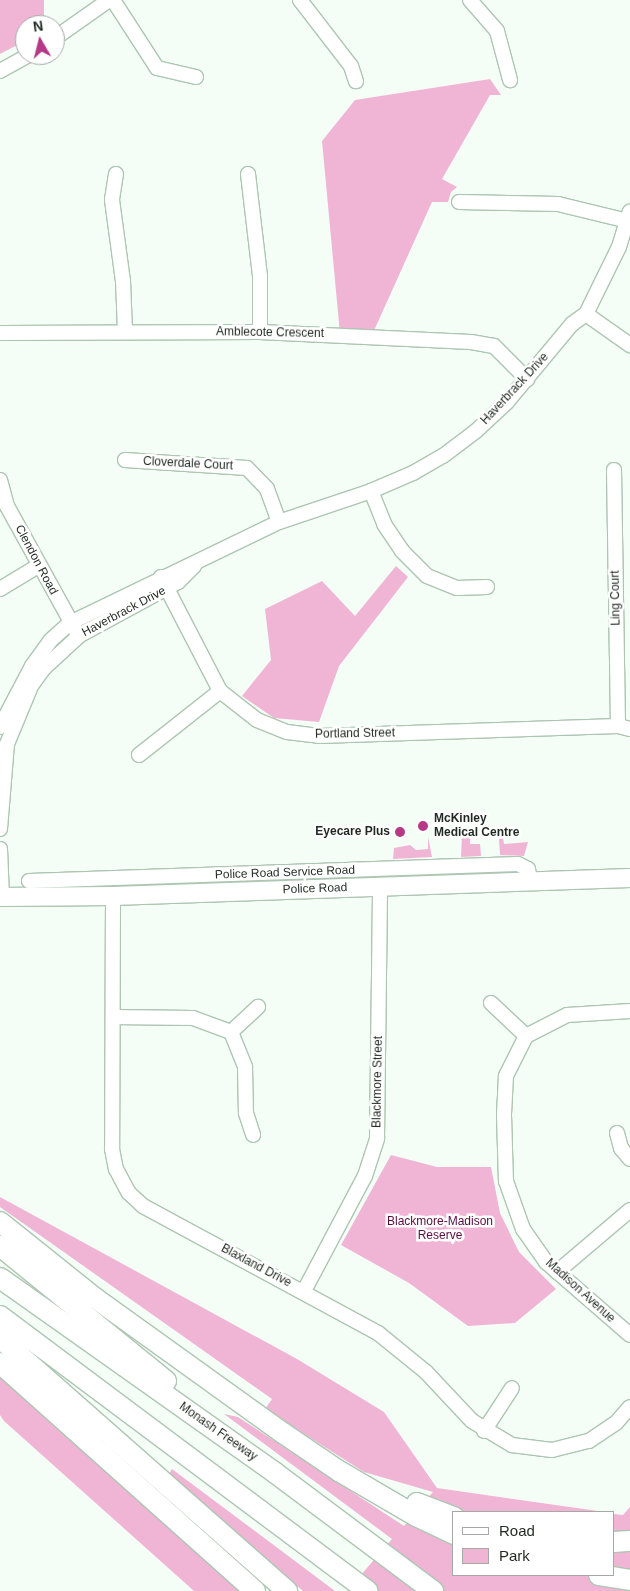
<!DOCTYPE html>
<html>
<head>
<meta charset="utf-8">
<style>
  body { margin:0 }
  #map { position:relative; width:630px; height:1591px; overflow:hidden; background:#f4fef6; font-family:Arial,sans-serif }
  div>[style] { position:absolute }
  .green>* { inset:0; background:#f0b5d4 }
  .roads { filter:drop-shadow(1px 0 #adc6b2) drop-shadow(-1px 0 #adc6b2) drop-shadow(0 1px #adc6b2) drop-shadow(0 -1px #adc6b2) }
  .minor>* { height:14px; margin:-7px; padding:0 7px; transform-origin:7px; border-radius:7px; background:#fff }
  .major>* { height:18px; margin:-9px; padding:0 9px; transform-origin:9px; border-radius:9px; background:#fff }
  .highway>* { height:20px; margin:-10px; padding:0 10px; transform-origin:10px; border-radius:10px; background:#fff }
  .dots>* { width:14px; height:14px; translate:-50% -50%; box-sizing:border-box; border:2px solid #fff; border-radius:50% }
  span { translate:-50% -50%; white-space:nowrap; text-align:center; line-height:1.15; -webkit-text-stroke:5px #fff; paint-order:stroke }
  .street-label { font-size:12px; color:#1f2921 }
  .poi-label { font-size:12px; color:#1f2921; font-weight:700 }
  .left { translate:0 -50%; text-align:left }
  .right { translate:-100% -50%; text-align:right }
  .park-label { font-size:12px; color:#5a0d40 }
  .legend { position:absolute; left:452px; top:1511px; width:162px; height:65px; box-sizing:border-box; background:#fff; border:1px solid #a5a9a6; margin:0; padding:6px 9px; list-style:none; font-size:15px; color:#1f2921 }
  .legend li { display:flex; align-items:center; gap:10px; height:25px }
  .legend b { width:25px; border:1px solid #a5a9a6 }
  .north { position:absolute; left:15px; top:15px; width:50px; height:50px; box-sizing:border-box; background:#fff; border:1px solid #a5a9a6; border-radius:50%; rotate:352deg; font-size:14px; font-weight:700; line-height:20px; text-align:center; color:#1f2921 }
  .north::after { content:''; display:block; margin:auto; width:18px; height:22px; background:#b63988; clip-path:polygon(50% 0,100% 100%,50% 72%,0 100%) }
</style>
</head>
<body>
<div id="map">
  <div class="green">
    <i style="clip-path:polygon(0 0,44px 0,44px 25px,25px 25px,25px 41px,0 54px)"></i>
    <i style="clip-path:polygon(490px 79px,501px 95px,490px 95px,442px 179px,457px 187px,451px 192px,448px 202px,432px 202px,372px 335px,340px 334px,322px 141px,355px 100px)"></i>
    <i style="clip-path:polygon(396px 566px,408px 577px,339px 666px,319px 722px,274px 718px,242px 696px,271px 660px,265px 609px,322px 581px,355px 616px)"></i>
    <i style="clip-path:polygon(462px 834px,470px 834px,470px 844px,480px 844px,481px 856px,461px 857px)"></i>
    <i style="clip-path:polygon(428px 837px,432px 857px,393px 859px,394px 848px,410px 845px,416px 850px,428px 849px)"></i>
    <i style="clip-path:polygon(503px 838px,504px 844px,528px 842px,524px 856px,500px 855px,499px 839px)"></i>
    <i style="clip-path:polygon(391px 1155px,437px 1167px,491px 1167px,500px 1213px,519px 1252px,556px 1289px,515px 1323px,468px 1326px,409px 1283px,341px 1245px)"></i>
    <i style="clip-path:polygon(0 1197px,297px 1359px,384px 1412px,437px 1488px,605px 1512px,454px 1512px,454px 1575px,614px 1575px,614px 1514px,623px 1515px,630px 1507px,630px 1591px,347px 1591px,392px 1539px,224px 1414px,238px 1417px,404px 1526px,433px 1492px,364px 1472px,265px 1409px,272px 1399px,0 1207px)"></i>
    <i style="clip-path:polygon(0 1372px,240px 1591px,194px 1591px,4px 1421px,0 1415px)"></i>
    <i style="clip-path:polygon(172px 1469px,335px 1591px,303px 1591px,169px 1474px)"></i>
  </div>
  <div class="roads">
    <div class="minor">
      <i style="left:113px;top:0;width:81px;rotate:57.1deg"></i>
      <i style="left:157px;top:68px;width:40px;rotate:13deg"></i>
      <i style="left:300px;top:0;width:83px;rotate:52.3deg"></i>
      <i style="left:351px;top:66px;width:16px;rotate:72deg"></i>
      <i style="left:470px;top:0;width:41px;rotate:48.9deg"></i>
      <i style="left:497px;top:31px;width:51px;rotate:75.1deg"></i>
      <i style="left:55px;top:38px;width:66px;rotate:-35.1deg"></i>
      <i style="left:0;top:71px;width:33px;rotate:-29deg"></i>
      <i style="left:116px;top:174px;width:26px;rotate:99deg"></i>
      <i style="left:112px;top:200px;width:82px;rotate:82.3deg"></i>
      <i style="left:123px;top:281px;width:49px;rotate:87.7deg"></i>
      <i style="left:248px;top:174px;width:103px;rotate:83.3deg"></i>
      <i style="left:260px;top:276px;width:56px;rotate:90deg"></i>
      <i style="left:459px;top:202px;width:99px;rotate:1.2deg"></i>
      <i style="left:558px;top:204px;width:72px;rotate:13.7deg"></i>
      <i style="left:586px;top:314px;width:54px;rotate:35.2deg"></i>
      <i style="left:0;top:333px;width:260px;rotate:-0.2deg"></i>
      <i style="left:260px;top:332px;width:211px;rotate:2.7deg"></i>
      <i style="left:471px;top:342px;width:23px;rotate:10deg"></i>
      <i style="left:494px;top:346px;width:47px;rotate:45deg"></i>
      <i style="left:125px;top:460px;width:122px;rotate:3.8deg"></i>
      <i style="left:247px;top:468px;width:29px;rotate:46deg"></i>
      <i style="left:267px;top:489px;width:35px;rotate:70deg"></i>
      <i style="left:614px;top:470px;width:256px;rotate:89.1deg"></i>
      <i style="left:0;top:480px;width:27px;rotate:75deg"></i>
      <i style="left:7px;top:506px;width:143px;rotate:61.1deg"></i>
      <i style="left:371px;top:491px;width:35px;rotate:68deg"></i>
      <i style="left:384px;top:524px;width:32px;rotate:56deg"></i>
      <i style="left:402px;top:551px;width:35px;rotate:45deg"></i>
      <i style="left:427px;top:576px;width:32px;rotate:22deg"></i>
      <i style="left:457px;top:588px;width:30px;rotate:-2deg"></i>
      <i style="left:161px;top:577px;width:128px;rotate:62.6deg"></i>
      <i style="left:220px;top:691px;width:47px;rotate:38.1deg"></i>
      <i style="left:257px;top:720px;width:32px;rotate:22deg"></i>
      <i style="left:287px;top:732px;width:32px;rotate:7deg"></i>
      <i style="left:319px;top:736px;width:299px;rotate:-1.9deg"></i>
      <i style="left:618px;top:726px;width:12px;rotate:14deg"></i>
      <i style="left:0;top:589px;width:44px;rotate:-31.2deg"></i>
      <i style="left:0;top:727px;width:69px;rotate:-62.3deg"></i>
      <i style="left:32px;top:666px;width:32px;rotate:-54deg"></i>
      <i style="left:51px;top:640px;width:25px;rotate:-42deg"></i>
      <i style="left:70px;top:623px;width:232px;rotate:-25.8deg"></i>
      <i style="left:279px;top:522px;width:97px;rotate:-18.6deg"></i>
      <i style="left:371px;top:491px;width:46px;rotate:-23.2deg"></i>
      <i style="left:413px;top:473px;width:34px;rotate:-30deg"></i>
      <i style="left:443px;top:456px;width:41px;rotate:-37.1deg"></i>
      <i style="left:476px;top:431px;width:42px;rotate:-43.1deg"></i>
      <i style="left:507px;top:402px;width:102px;rotate:-50.2deg"></i>
      <i style="left:572px;top:324px;width:17px;rotate:-36deg"></i>
      <i style="left:586px;top:314px;width:75px;rotate:-63.8deg"></i>
      <i style="left:619px;top:247px;width:37px;rotate:-73deg"></i>
      <i style="left:139px;top:755px;width:103px;rotate:-38.3deg"></i>
      <i style="left:0;top:829px;width:85px;rotate:-85.3deg"></i>
      <i style="left:7px;top:744px;width:63px;rotate:-67.5deg"></i>
      <i style="left:31px;top:686px;width:22px;rotate:-54deg"></i>
      <i style="left:44px;top:668px;width:49px;rotate:-42.5deg"></i>
      <i style="left:80px;top:635px;width:111px;rotate:-28.4deg"></i>
      <i style="left:178px;top:582px;width:23px;rotate:-45deg"></i>
      <i style="left:0;top:849px;width:48px;rotate:87.6deg"></i>
      <i style="left:29px;top:881px;width:489px;rotate:-2deg"></i>
      <i style="left:518px;top:864px;width:11px;rotate:27deg"></i>
      <i style="left:528px;top:869px;width:11px;rotate:80deg"></i>
      <i style="left:113px;top:896px;width:253px;rotate:90.2deg"></i>
      <i style="left:112px;top:1149px;width:20px;rotate:79deg"></i>
      <i style="left:116px;top:1169px;width:27px;rotate:62deg"></i>
      <i style="left:129px;top:1193px;width:19px;rotate:43deg"></i>
      <i style="left:143px;top:1206px;width:267px;rotate:28.4deg"></i>
      <i style="left:378px;top:1333px;width:62px;rotate:39.1deg"></i>
      <i style="left:426px;top:1372px;width:67px;rotate:46.8deg"></i>
      <i style="left:472px;top:1421px;width:47px;rotate:31deg"></i>
      <i style="left:512px;top:1445px;width:40px;rotate:7.1deg"></i>
      <i style="left:552px;top:1450px;width:38px;rotate:-14deg"></i>
      <i style="left:589px;top:1441px;width:32px;rotate:-34deg"></i>
      <i style="left:616px;top:1423px;width:21px;rotate:-49deg"></i>
      <i style="left:491px;top:1003px;width:48px;rotate:43.3deg"></i>
      <i style="left:630px;top:1011px;width:63px;rotate:176.4deg"></i>
      <i style="left:567px;top:1015px;width:46px;rotate:152.9deg"></i>
      <i style="left:526px;top:1036px;width:45px;rotate:116.6deg"></i>
      <i style="left:506px;top:1076px;width:39px;rotate:93deg"></i>
      <i style="left:504px;top:1115px;width:66px;rotate:88.3deg"></i>
      <i style="left:506px;top:1181px;width:51px;rotate:70.5deg"></i>
      <i style="left:523px;top:1229px;width:40px;rotate:55.1deg"></i>
      <i style="left:546px;top:1262px;width:111px;rotate:41deg"></i>
      <i style="left:113px;top:1017px;width:80px;rotate:0.7deg"></i>
      <i style="left:193px;top:1018px;width:40px;rotate:20.2deg"></i>
      <i style="left:231px;top:1032px;width:38px;rotate:68deg"></i>
      <i style="left:245px;top:1067px;width:46px;rotate:88.8deg"></i>
      <i style="left:246px;top:1113px;width:23px;rotate:72deg"></i>
      <i style="left:231px;top:1032px;width:37px;rotate:-43deg"></i>
      <i style="left:617px;top:1133px;width:16px;rotate:75deg"></i>
      <i style="left:621px;top:1148px;width:14px;rotate:51deg"></i>
      <i style="left:557px;top:1272px;width:96px;rotate:-40.3deg"></i>
      <i style="left:304px;top:1291px;width:130px;rotate:-62.1deg"></i>
      <i style="left:365px;top:1176px;width:40px;rotate:-72deg"></i>
      <i style="left:377px;top:1138px;width:252px;rotate:-89.3deg"></i>
      <i style="left:484px;top:1431px;width:51px;rotate:-56.9deg"></i>
    </div>
    <div class="major">
      <i style="left:0;top:897px;width:113px;rotate:-0.5deg"></i>
      <i style="left:113px;top:896px;width:517px;rotate:-1.99deg"></i>
    </div>
    <div class="highway">
      <i style="left:0;top:1222px;width:122px;rotate:38.7deg"></i>
      <i style="left:95px;top:1298px;width:231px;rotate:35.7deg"></i>
      <i style="left:283px;top:1433px;width:68px;rotate:34.2deg"></i>
      <i style="left:339px;top:1471px;width:89px;rotate:30.3deg"></i>
      <i style="left:416px;top:1516px;width:42px;rotate:25.3deg"></i>
      <i style="left:0;top:1246px;width:214px;rotate:39.1deg"></i>
      <i style="left:0;top:1278px;width:336px;rotate:35.3deg"></i>
      <i style="left:274px;top:1472px;width:199px;rotate:36.8deg"></i>
      <i style="left:0;top:1316px;width:459px;rotate:36.8deg"></i>
      <i style="left:0;top:1338px;width:383px;rotate:41.4deg"></i>
      <i style="left:0;top:1363px;width:342px;rotate:41.8deg"></i>
      <i style="left:417px;top:1503px;width:40px;rotate:21deg"></i>
      <i style="left:614px;top:1542px;width:16px;rotate:-4deg"></i>
      <i style="left:599px;top:1575px;width:31px;rotate:9deg"></i>
    </div>
  </div>
  <div class="dots">
    <i style="left:423px;top:826px;background:#b63988"></i>
    <i style="left:400px;top:832px;background:#b63988"></i>
  </div>
  <div class="street-label">
    <span style="left:270px;top:333px;rotate:1deg">Amblecote Crescent</span>
    <span style="left:515px;top:389px;rotate:-47deg">Haverbrack Drive</span>
    <span style="left:188px;top:464px;rotate:3deg">Cloverdale Court</span>
    <span style="left:36px;top:560px;rotate:62deg">Clendon Road</span>
    <span style="left:616px;top:598px;rotate:-91deg">Ling Court</span>
    <span style="left:124px;top:612px;rotate:-28deg">Haverbrack Drive</span>
    <span style="left:355px;top:734px;rotate:-1deg">Portland Street</span>
    <span style="left:285px;top:873px;rotate:-2deg">Police Road Service Road</span>
    <span style="left:315px;top:889px;rotate:-2deg">Police Road</span>
    <span style="left:378px;top:1082px;rotate:-89deg">Blackmore Street</span>
    <span style="left:256px;top:1266px;rotate:28deg">Blaxland Drive</span>
    <span style="left:580px;top:1291px;rotate:42deg">Madison Avenue</span>
    <span style="left:218px;top:1432px;rotate:35deg">Monash Freeway</span>
  </div>
  <div class="poi-label">
    <span class="left" style="left:434px;top:826px">McKinley<br>Medical Centre</span>
    <span class="right" style="left:390px;top:832px">Eyecare Plus</span>
  </div>
  <div class="park-label">
    <span style="left:440px;top:1229px">Blackmore-Madison<br>Reserve</span>
  </div>
  <ul class="legend">
  <li><b style="height:6px;background:#fff"></b>Road</li>
  <li><b style="height:14px;background:#f0b5d4"></b>Park</li>
  </ul>
  <div class="north">N</div>
</div>
</body>
</html>
